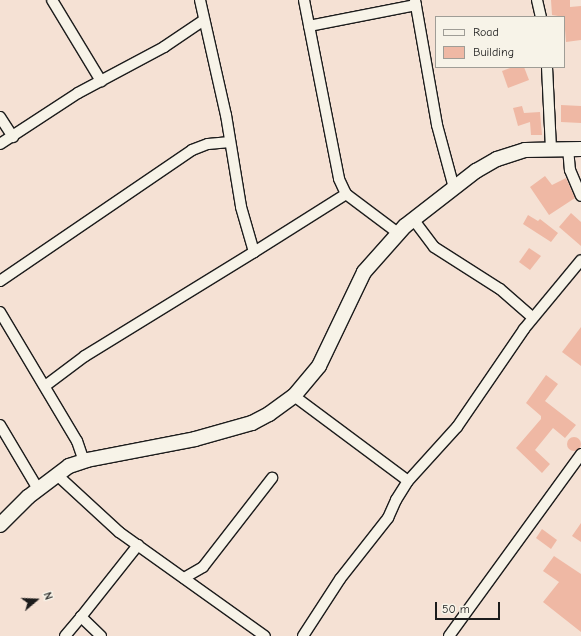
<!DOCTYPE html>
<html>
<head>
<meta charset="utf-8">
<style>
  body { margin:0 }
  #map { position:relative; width:581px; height:636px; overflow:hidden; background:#f5e1d4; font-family:"Comic Neue",sans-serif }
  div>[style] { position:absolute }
  .building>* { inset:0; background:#efb8a4 }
  .round { border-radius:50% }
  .roads { filter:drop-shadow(1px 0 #1c1c1c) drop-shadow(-1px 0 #1c1c1c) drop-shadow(0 1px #1c1c1c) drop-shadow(0 -1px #1c1c1c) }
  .street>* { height:10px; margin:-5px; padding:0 5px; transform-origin:5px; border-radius:5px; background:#f7f3e8 }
  .secondary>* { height:14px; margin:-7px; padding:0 7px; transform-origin:7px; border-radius:7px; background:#f7f3e8 }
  span { translate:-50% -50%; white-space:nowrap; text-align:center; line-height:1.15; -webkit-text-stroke:3.5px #f7f3e8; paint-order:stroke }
  .legend { position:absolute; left:435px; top:16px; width:130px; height:52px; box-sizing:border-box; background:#f7f3e8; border:1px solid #9f9d96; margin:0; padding:5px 7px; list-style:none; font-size:12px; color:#1c1c1c }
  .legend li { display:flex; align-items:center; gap:8px; height:20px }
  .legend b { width:20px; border:1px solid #9f9d96 }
  .north { position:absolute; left:16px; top:580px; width:40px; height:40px; -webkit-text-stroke:3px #f7f3e8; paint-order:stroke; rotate:71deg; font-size:11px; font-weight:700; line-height:16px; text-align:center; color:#1c1c1c }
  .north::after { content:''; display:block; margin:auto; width:14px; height:18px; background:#1c1c1c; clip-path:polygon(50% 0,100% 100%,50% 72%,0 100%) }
  .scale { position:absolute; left:435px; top:602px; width:65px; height:18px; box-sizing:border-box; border:2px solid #1c1c1c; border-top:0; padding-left:5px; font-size:12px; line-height:14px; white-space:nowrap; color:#1c1c1c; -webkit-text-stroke:3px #f7f3e8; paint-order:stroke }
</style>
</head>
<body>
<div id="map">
  <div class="building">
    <i style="clip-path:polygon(551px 0,570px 0,570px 7px,581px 6px,581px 40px,566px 42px,564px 17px,552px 15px)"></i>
    <i style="clip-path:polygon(513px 67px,524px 67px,529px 80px,508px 88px,502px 71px)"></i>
    <i style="clip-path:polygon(561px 105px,581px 106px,581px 123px,561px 122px)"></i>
    <i style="clip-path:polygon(522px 106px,524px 113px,540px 112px,542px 135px,531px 135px,530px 122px,518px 126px,513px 108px)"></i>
    <i style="clip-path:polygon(545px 176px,552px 185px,566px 178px,575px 198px,549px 215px,530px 187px)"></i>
    <i style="clip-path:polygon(571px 213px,581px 222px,581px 246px,559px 227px)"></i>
    <i style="clip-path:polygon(528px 215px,538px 221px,540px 219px,558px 233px,551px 242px,523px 224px)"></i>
    <i style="clip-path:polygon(529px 248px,541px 256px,530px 270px,519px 262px)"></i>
    <i style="clip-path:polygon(581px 327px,581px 366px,562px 352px)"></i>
    <i style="clip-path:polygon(546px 375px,558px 384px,545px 401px,576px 425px,565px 438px,553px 428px,535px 450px,550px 464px,542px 473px,516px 448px,541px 419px,541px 416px,526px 403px)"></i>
    <i class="round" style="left:567px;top:437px;width:14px;height:14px"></i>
    <i style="clip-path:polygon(581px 523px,581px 542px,572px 536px)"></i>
    <i style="clip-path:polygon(542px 529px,557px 540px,551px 549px,536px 538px)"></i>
    <i style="clip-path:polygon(554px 556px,581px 574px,581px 632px,543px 602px,559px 582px,543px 571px)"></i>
  </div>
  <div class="roads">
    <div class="street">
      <i style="left:52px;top:0;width:95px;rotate:58.8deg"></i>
      <i style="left:200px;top:0;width:118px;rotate:77.3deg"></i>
      <i style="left:226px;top:115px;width:93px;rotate:80.7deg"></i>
      <i style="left:241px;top:207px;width:47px;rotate:73.9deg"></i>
      <i style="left:254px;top:252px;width:109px;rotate:-32.2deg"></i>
      <i style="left:304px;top:0;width:182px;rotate:78.9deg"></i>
      <i style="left:339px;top:179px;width:17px;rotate:65deg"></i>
      <i style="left:346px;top:194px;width:65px;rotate:36.9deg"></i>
      <i style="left:415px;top:0;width:127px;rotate:80deg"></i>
      <i style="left:437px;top:125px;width:65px;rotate:74.9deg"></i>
      <i style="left:537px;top:0;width:17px;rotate:77deg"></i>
      <i style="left:309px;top:26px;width:109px;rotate:-11.1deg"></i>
      <i style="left:547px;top:67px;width:82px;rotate:87.2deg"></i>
      <i style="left:0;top:117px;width:24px;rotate:57deg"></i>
      <i style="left:0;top:144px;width:93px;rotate:-33.2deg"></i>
      <i style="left:78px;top:93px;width:98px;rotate:-28.1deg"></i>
      <i style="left:164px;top:47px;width:48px;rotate:-34deg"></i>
      <i style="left:568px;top:148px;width:22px;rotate:85deg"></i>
      <i style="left:570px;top:170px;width:28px;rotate:67deg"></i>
      <i style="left:413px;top:219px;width:35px;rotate:53deg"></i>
      <i style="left:434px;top:247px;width:78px;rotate:32.5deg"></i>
      <i style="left:500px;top:289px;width:43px;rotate:41.2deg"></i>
      <i style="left:0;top:281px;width:232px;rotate:-34.3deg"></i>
      <i style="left:192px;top:150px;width:17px;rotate:-21deg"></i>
      <i style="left:208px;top:144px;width:22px;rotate:-5deg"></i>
      <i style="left:0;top:312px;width:150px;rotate:59.2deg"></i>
      <i style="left:77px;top:441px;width:21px;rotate:71deg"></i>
      <i style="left:45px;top:386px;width:50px;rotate:-36.9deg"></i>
      <i style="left:85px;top:356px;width:198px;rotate:-31.6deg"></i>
      <i style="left:294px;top:396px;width:142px;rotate:36.7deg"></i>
      <i style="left:0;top:425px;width:74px;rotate:59.3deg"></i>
      <i style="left:56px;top:474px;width:86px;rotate:42.6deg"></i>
      <i style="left:119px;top:532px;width:179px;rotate:35.5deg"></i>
      <i style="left:184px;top:578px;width:22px;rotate:-30deg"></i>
      <i style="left:203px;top:567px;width:113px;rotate:-52.2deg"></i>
      <i style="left:65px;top:636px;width:25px;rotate:-50deg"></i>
      <i style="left:101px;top:636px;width:28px;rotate:-136deg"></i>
      <i style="left:81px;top:617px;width:92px;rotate:-51.6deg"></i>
      <i style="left:303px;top:636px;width:68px;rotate:-57deg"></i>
      <i style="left:340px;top:579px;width:78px;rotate:-51.8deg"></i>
      <i style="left:388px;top:518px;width:20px;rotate:-66deg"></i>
      <i style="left:396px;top:500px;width:22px;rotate:-58deg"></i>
      <i style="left:408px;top:481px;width:73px;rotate:-47.8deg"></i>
      <i style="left:457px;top:427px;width:119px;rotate:-55.6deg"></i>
      <i style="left:524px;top:329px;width:89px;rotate:-50.4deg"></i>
      <i style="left:449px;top:636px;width:225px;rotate:-54deg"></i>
    </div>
    <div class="secondary">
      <i style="left:0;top:525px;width:40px;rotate:-45deg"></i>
      <i style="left:28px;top:497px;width:51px;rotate:-37.1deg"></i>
      <i style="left:69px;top:466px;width:19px;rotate:-18deg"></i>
      <i style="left:87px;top:460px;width:110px;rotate:-11deg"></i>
      <i style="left:195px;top:439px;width:59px;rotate:-15.7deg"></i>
      <i style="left:252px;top:423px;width:19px;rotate:-28deg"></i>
      <i style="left:269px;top:414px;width:31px;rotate:-36deg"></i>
      <i style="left:294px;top:396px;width:39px;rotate:-50deg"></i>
      <i style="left:319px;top:366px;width:104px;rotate:-64.4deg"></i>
      <i style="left:364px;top:272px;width:62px;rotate:-48.3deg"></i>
      <i style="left:405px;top:226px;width:90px;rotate:-37.8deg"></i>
      <i style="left:476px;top:171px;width:24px;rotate:-30deg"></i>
      <i style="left:497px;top:159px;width:29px;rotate:-18deg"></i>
      <i style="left:525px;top:150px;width:56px;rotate:-1deg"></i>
    </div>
  </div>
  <ul class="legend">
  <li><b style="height:5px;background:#f7f3e8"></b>Road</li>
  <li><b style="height:11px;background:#efb8a4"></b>Building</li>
  </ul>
  <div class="north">N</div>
  <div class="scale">50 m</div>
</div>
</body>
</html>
